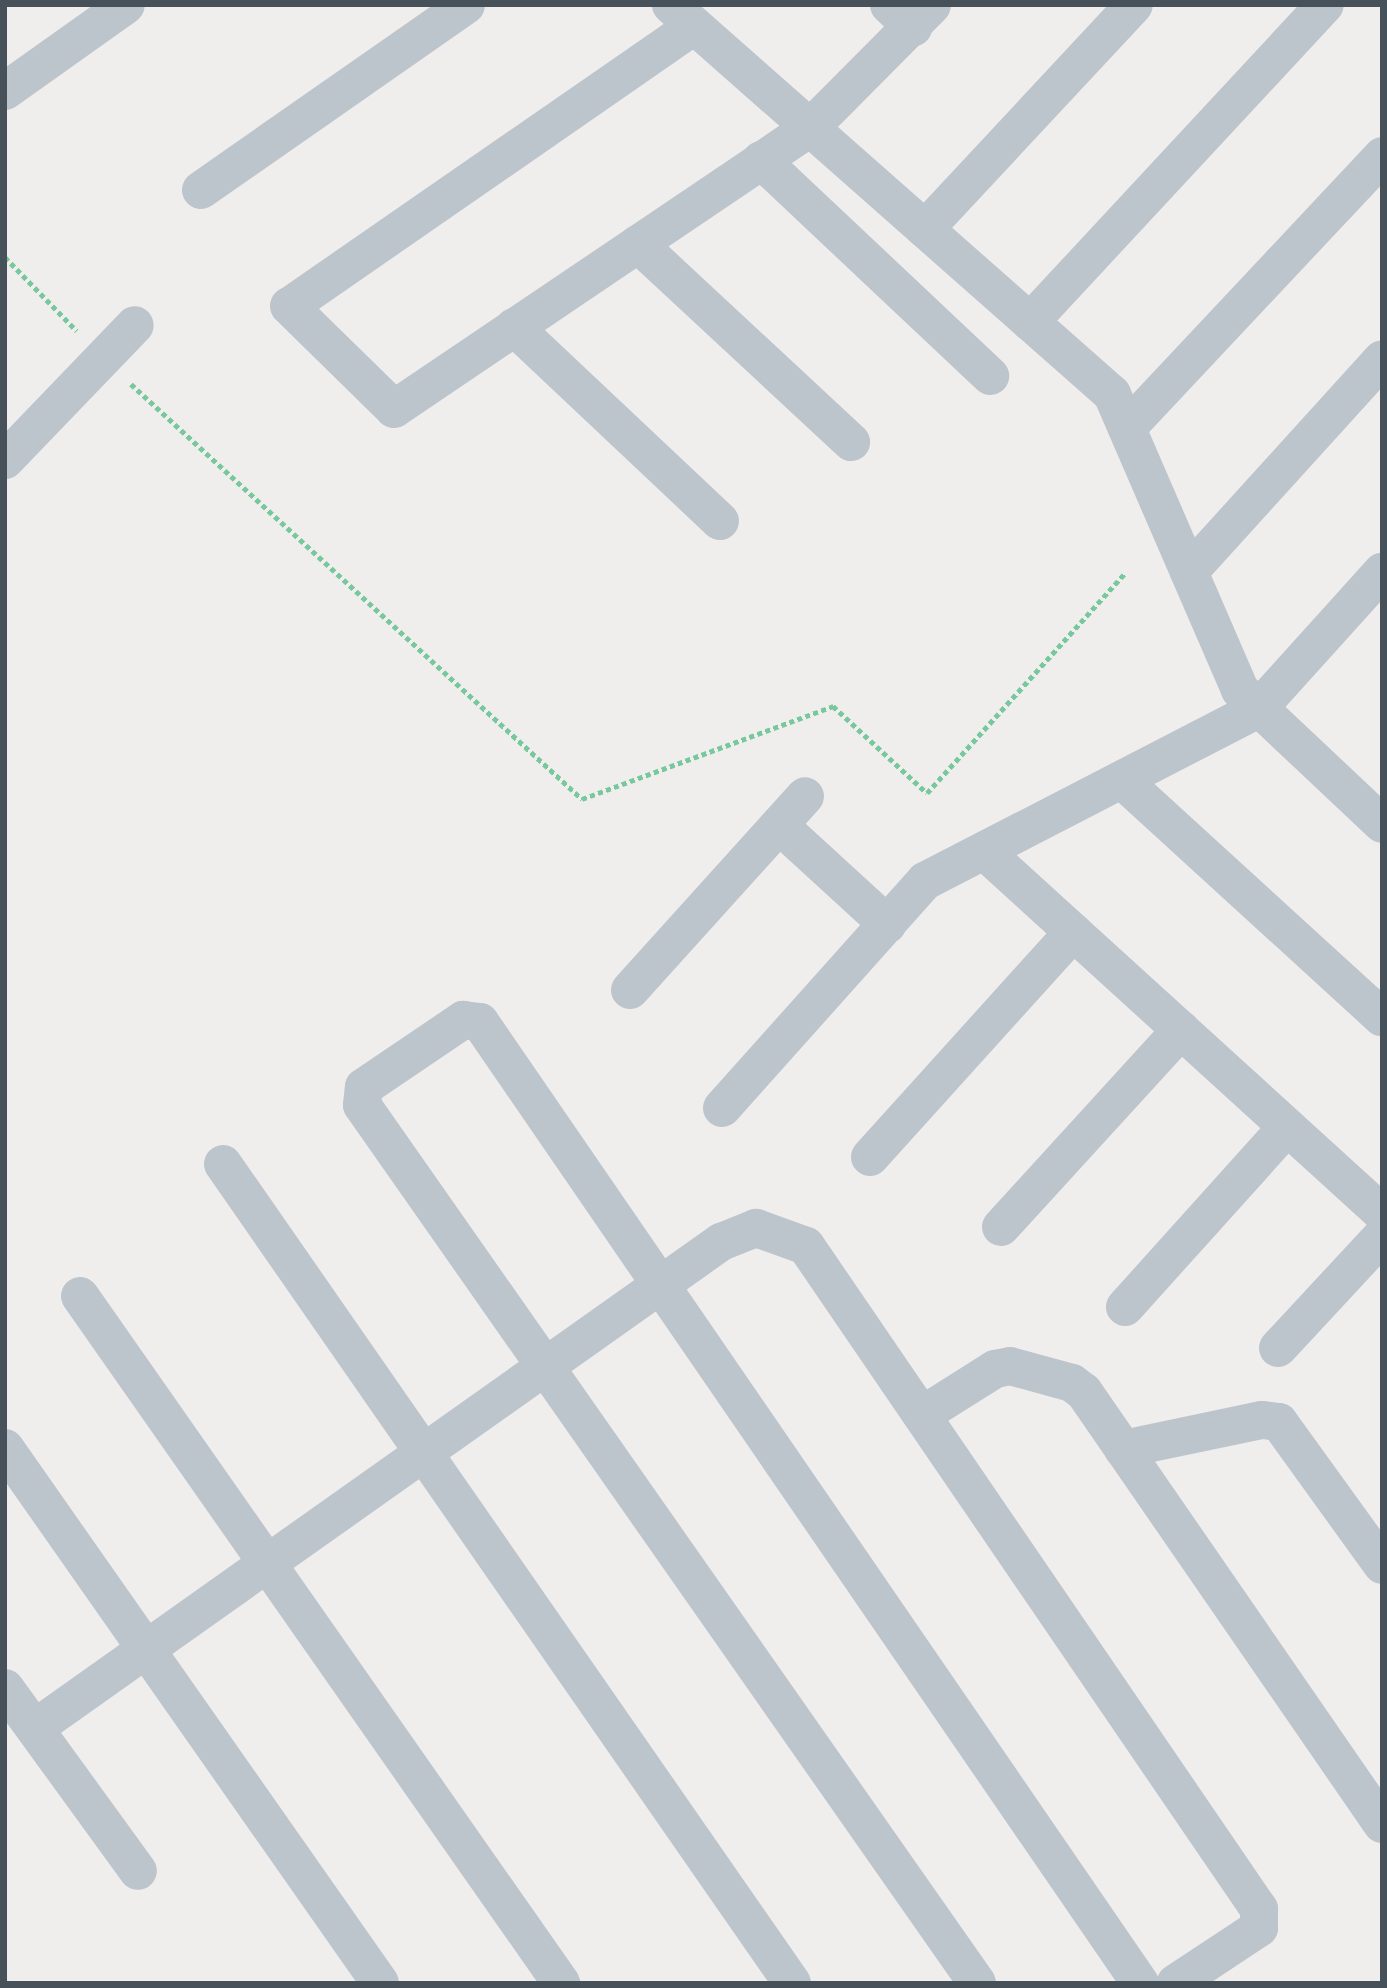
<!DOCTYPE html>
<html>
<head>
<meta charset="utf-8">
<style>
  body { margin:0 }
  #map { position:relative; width:1387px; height:1988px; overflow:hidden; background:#f0eded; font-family:"Space Grotesk",sans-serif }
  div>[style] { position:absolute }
  .path>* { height:4.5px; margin-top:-2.25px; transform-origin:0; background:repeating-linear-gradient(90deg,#77c89c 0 5px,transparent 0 8.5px) }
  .street>* { height:38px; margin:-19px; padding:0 19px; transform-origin:19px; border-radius:19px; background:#bcc5cc }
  span { translate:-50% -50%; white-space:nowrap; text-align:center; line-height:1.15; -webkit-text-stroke:5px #fff; paint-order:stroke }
  .frame { position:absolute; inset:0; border:7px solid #465159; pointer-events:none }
</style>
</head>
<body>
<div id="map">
  <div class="path">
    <i style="left:5px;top:257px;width:103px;rotate:45.8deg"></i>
    <i style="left:131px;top:384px;width:613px;rotate:42.62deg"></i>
    <i style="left:582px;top:799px;width:268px;rotate:-20.3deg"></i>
    <i style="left:833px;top:706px;width:128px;rotate:42.8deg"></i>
    <i style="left:927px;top:793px;width:296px;rotate:-48deg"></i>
  </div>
  <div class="street">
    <i style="left:671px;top:5px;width:588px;rotate:41.42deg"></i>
    <i style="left:1112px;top:394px;width:322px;rotate:66.6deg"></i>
    <i style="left:1240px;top:690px;width:195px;rotate:43.3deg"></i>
    <i style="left:889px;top:5px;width:33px;rotate:43deg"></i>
    <i style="left:694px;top:26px;width:492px;rotate:145.3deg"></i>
    <i style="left:289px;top:306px;width:147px;rotate:44.4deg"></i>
    <i style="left:394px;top:409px;width:502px;rotate:-34.04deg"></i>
    <i style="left:810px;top:128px;width:173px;rotate:-45.2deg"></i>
    <i style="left:5px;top:91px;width:148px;rotate:-35.4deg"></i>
    <i style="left:761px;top:160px;width:315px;rotate:43.3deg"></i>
    <i style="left:201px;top:190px;width:323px;rotate:-34.9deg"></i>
    <i style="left:925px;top:229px;width:306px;rotate:-47deg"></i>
    <i style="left:638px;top:244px;width:291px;rotate:42.9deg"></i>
    <i style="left:1030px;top:322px;width:433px;rotate:-47.1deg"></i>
    <i style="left:514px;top:327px;width:283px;rotate:43.3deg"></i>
    <i style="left:1127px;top:428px;width:373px;rotate:-46.8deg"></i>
    <i style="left:5px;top:460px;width:187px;rotate:-46.1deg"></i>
    <i style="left:1189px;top:572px;width:287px;rotate:-47.8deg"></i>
    <i style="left:1122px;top:780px;width:352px;rotate:42.4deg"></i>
    <i style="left:779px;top:825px;width:147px;rotate:42.5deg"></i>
    <i style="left:984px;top:851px;width:538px;rotate:42.29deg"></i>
    <i style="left:630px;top:990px;width:261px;rotate:-47.9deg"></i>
    <i style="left:722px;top:1108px;width:305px;rotate:-48.2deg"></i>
    <i style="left:925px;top:881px;width:375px;rotate:-27.3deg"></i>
    <i style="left:1258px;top:709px;width:185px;rotate:-47.9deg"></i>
    <i style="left:870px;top:1157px;width:303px;rotate:-47.9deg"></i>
    <i style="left:223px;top:1164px;width:997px;rotate:55.21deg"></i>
    <i style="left:1001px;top:1227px;width:267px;rotate:-47.6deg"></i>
    <i style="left:80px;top:1296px;width:839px;rotate:55deg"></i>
    <i style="left:1125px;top:1307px;width:242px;rotate:-48deg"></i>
    <i style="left:1278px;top:1348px;width:153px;rotate:-47.1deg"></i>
    <i style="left:922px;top:1415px;width:86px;rotate:-32.2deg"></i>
    <i style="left:995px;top:1369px;width:15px;rotate:-11deg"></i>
    <i style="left:1010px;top:1366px;width:64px;rotate:15.3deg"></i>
    <i style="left:1072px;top:1383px;width:15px;rotate:37deg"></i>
    <i style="left:1084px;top:1392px;width:525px;rotate:55.4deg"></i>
    <i style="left:5px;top:1448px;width:653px;rotate:54.97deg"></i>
    <i style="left:1123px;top:1449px;width:142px;rotate:-11.8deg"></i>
    <i style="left:1262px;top:1420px;width:17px;rotate:7deg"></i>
    <i style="left:1279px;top:1422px;width:176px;rotate:54.2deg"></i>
    <i style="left:5px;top:1688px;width:226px;rotate:54deg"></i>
    <i style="left:35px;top:1728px;width:841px;rotate:-35.32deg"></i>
    <i style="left:721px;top:1242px;width:38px;rotate:-22deg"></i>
    <i style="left:756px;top:1228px;width:53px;rotate:19.8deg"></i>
    <i style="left:806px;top:1246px;width:803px;rotate:55.66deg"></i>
    <i style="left:1259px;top:1909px;width:19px;rotate:90deg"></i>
    <i style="left:1259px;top:1928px;width:100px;rotate:146.5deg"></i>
    <i style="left:977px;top:1983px;width:1072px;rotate:-125.01deg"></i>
    <i style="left:362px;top:1105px;width:18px;rotate:-84deg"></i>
    <i style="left:364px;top:1087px;width:120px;rotate:-34.1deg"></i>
    <i style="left:463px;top:1020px;width:17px;rotate:7deg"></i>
    <i style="left:480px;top:1022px;width:1166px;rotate:55.52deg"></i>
  </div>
  <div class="frame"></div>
</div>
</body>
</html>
